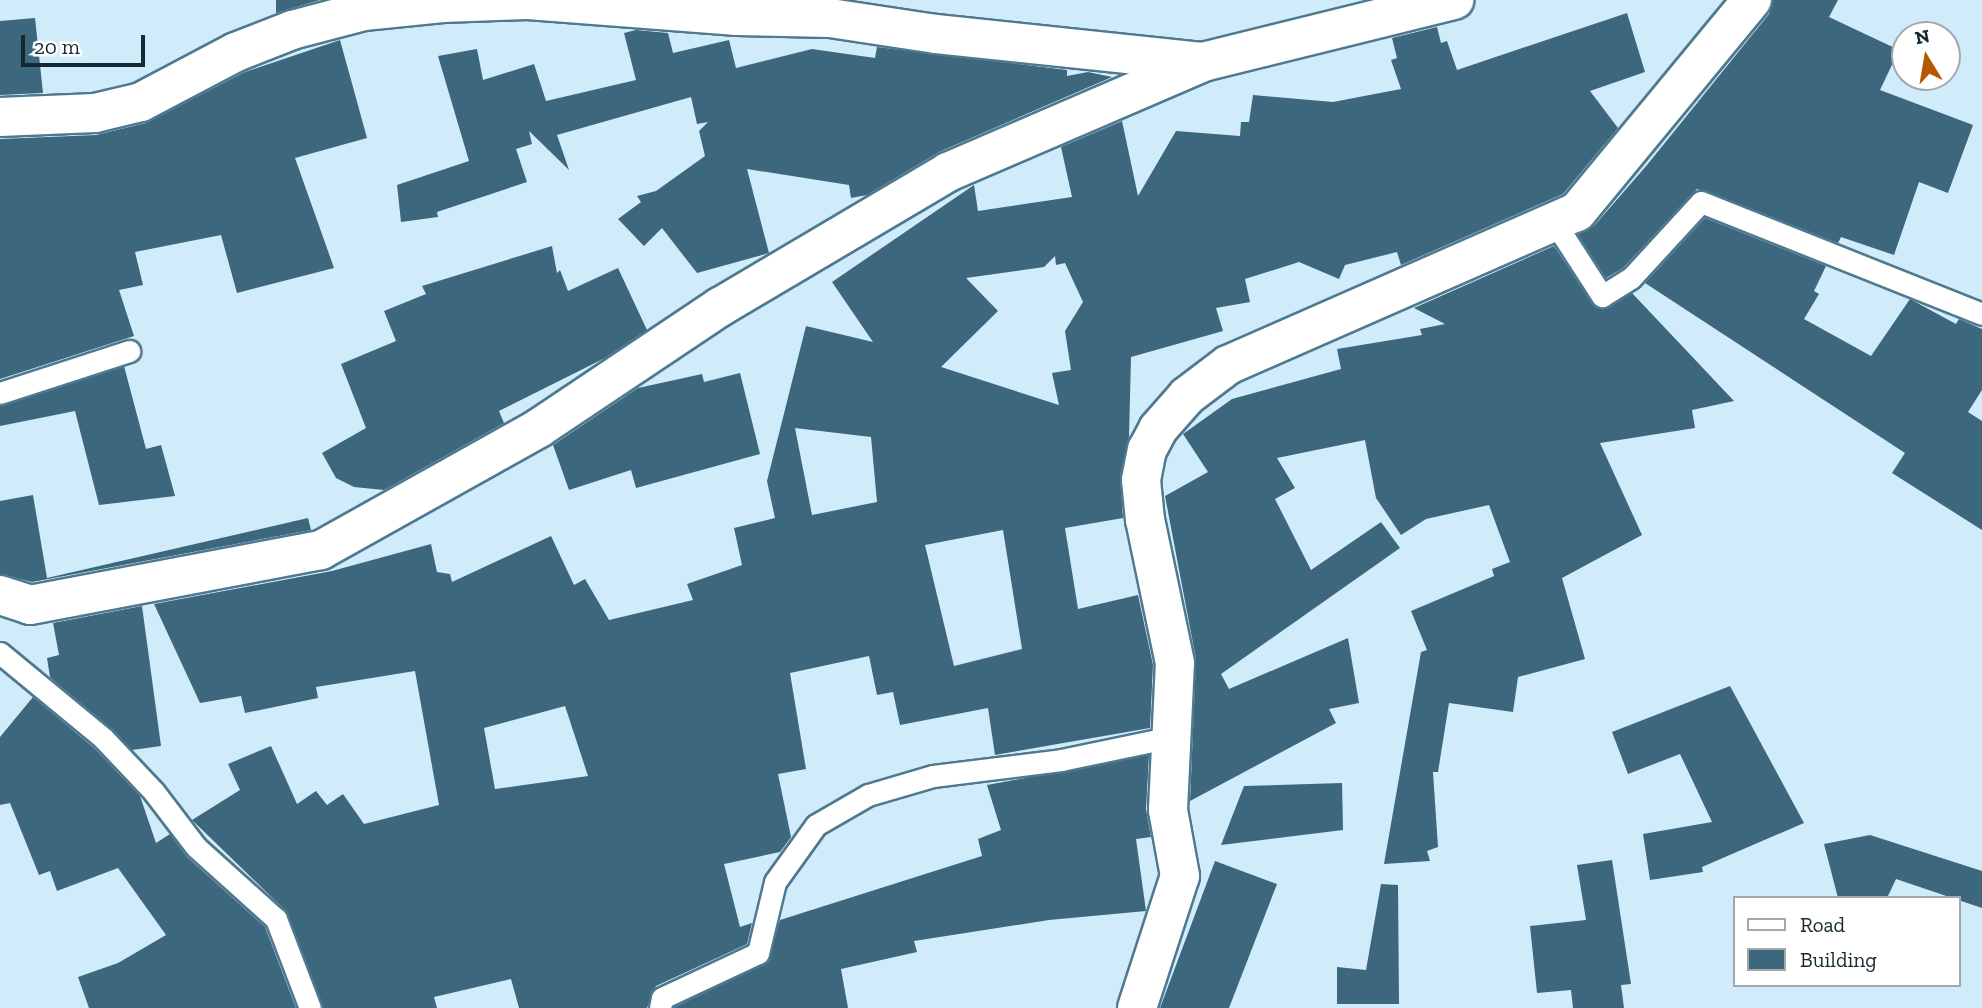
<!DOCTYPE html>
<html>
<head>
<meta charset="utf-8">
<style>
  body { margin:0 }
  #map { position:relative; width:1982px; height:1008px; overflow:hidden; background:#d0ebfa; font-family:"Zilla Slab",serif }
  div>[style] { position:absolute }
  .building>* { inset:0; background:#3d677d }
  .roads { filter:drop-shadow(2px 0 #4e798f) drop-shadow(-2px 0 #4e798f) drop-shadow(0 2px #4e798f) drop-shadow(0 -2px #4e798f) }
  .lane>* { height:21px; margin:-10.5px; padding:0 10.5px; transform-origin:10.5px; border-radius:10.5px; background:#fff }
  .street>* { height:38px; margin:-19px; padding:0 19px; transform-origin:19px; border-radius:19px; background:#fff }
  span { translate:-50% -50%; white-space:nowrap; text-align:center; line-height:1.15; -webkit-text-stroke:7px #fff; paint-order:stroke }
  .legend { position:absolute; left:1733px; top:896px; width:228px; height:91px; box-sizing:border-box; background:#fff; border:2px solid #a2a9ad; margin:0; padding:9px 12px; list-style:none; font-size:21px; color:#162831 }
  .legend li { display:flex; align-items:center; gap:14px; height:35px }
  .legend b { width:35px; border:2px solid #a2a9ad }
  .north { position:absolute; left:1891px; top:21px; width:70px; height:70px; box-sizing:border-box; background:#fff; border:2px solid #a2a9ad; border-radius:50%; rotate:349deg; font-size:19px; font-weight:700; line-height:28px; text-align:center; color:#162831 }
  .north::after { content:''; display:block; margin:auto; width:24px; height:32px; background:#b55802; clip-path:polygon(50% 0,100% 100%,50% 72%,0 100%) }
  .scale { position:absolute; left:21px; top:35px; width:124px; height:32px; box-sizing:border-box; border:4px solid #162831; border-top:0; padding-left:9px; font-size:21px; line-height:24px; white-space:nowrap; color:#162831; -webkit-text-stroke:5px #fff; paint-order:stroke }
</style>
</head>
<body>
<div id="map">
  <div class="building">
    <i style="clip-path:polygon(276px 0,320px 0,276px 13px)"></i>
    <i style="clip-path:polygon(1773px 0,1838px 0,1829px 17px,1899px 50px,1880px 90px,1973px 125px,1948px 193px,1919px 182px,1894px 255px,1841px 237px,1838px 243px,1697px 189px,1623px 268px,1606px 278px,1578px 235px,1594px 226px,1647px 165px,1769px 14px)"></i>
    <i style="clip-path:polygon(evenodd,1627px 13px,1645px 72px,1590px 91px,1618px 128px,1563px 194px,1401px 265px,1397px 252px,1345px 265px,1339px 279px,1299px 262px,1245px 279px,1250px 302px,1216px 308px,1223px 331px,1131px 357px,1129px 437px,1120px 476px,1123px 518px,1065px 528px,1078px 609px,1138px 595px,1153px 665px,1150px 728px,995px 755px,988px 708px,900px 725px,893px 692px,877px 695px,869px 656px,790px 673px,806px 769px,778px 774px,791px 837px,780px 852px,724px 864px,740px 927px,752px 923px,747px 944px,656px 986px,647px 1008px,519px 1008px,511px 979px,434px 997px,437px 1008px,323px 1008px,285px 910px,192px 820px,240px 790px,228px 764px,271px 746px,297px 804px,316px 791px,327px 805px,343px 794px,364px 824px,439px 805px,415px 671px,316px 687px,318px 698px,245px 713px,241px 696px,200px 703px,154px 604px,332px 571px,431px 544px,437px 572px,450px 574px,452px 582px,551px 536px,574px 585px,585px 579px,609px 620px,693px 600px,687px 584px,742px 565px,734px 528px,775px 518px,767px 481px,806px 326px,873px 342px,832px 282px,974px 185px,978px 211px,1072px 197px,1061px 147px,1122px 121px,1138px 196px,1176px 131px,1240px 136px,1241px 122px,1249px 122px,1253px 95px,1333px 102px,1401px 89px,1391px 60px,1397px 58px,1392px 38px,1437px 27px,1441px 43px,1447px 41px,1457px 70px,1627px 13px,1055px 256px,1056px 265px,1065px 263px,1083px 302px,1065px 331px,1071px 370px,1052px 373px,1059px 405px,941px 367px,998px 311px,966px 278px,1044px 267px,1055px 256px,1627px 13px,795px 428px,871px 437px,877px 502px,812px 515px,795px 428px,1627px 13px,1003px 530px,1022px 649px,954px 666px,925px 545px,1003px 530px,1627px 13px,565px 706px,588px 776px,495px 789px,484px 728px,565px 706px)"></i>
    <i style="clip-path:polygon(35px 18px,43px 93px,0 95px,0 21px)"></i>
    <i style="clip-path:polygon(636px 30px,668px 33px,673px 53px,729px 40px,736px 68px,812px 49px,875px 58px,877px 47px,1067px 70px,1067px 76px,1088px 72px,1112px 77px,939px 152px,867px 195px,851px 198px,849px 185px,747px 169px,769px 253px,697px 273px,662px 228px,644px 246px,618px 219px,641px 202px,637px 196px,656px 191px,705px 156px,699px 131px,708px 122px,697px 124px,691px 97px,557px 135px,569px 170px,529px 131px,532px 144px,516px 149px,527px 182px,437px 212px,438px 217px,401px 222px,397px 185px,469px 161px,438px 56px,477px 49px,483px 80px,534px 64px,546px 101px,636px 80px,624px 33px)"></i>
    <i style="clip-path:polygon(340px 40px,367px 138px,295px 158px,334px 268px,237px 293px,221px 235px,135px 252px,143px 285px,119px 290px,134px 336px,0 379px,0 139px,96px 135px,146px 123px,245px 72px)"></i>
    <i style="clip-path:polygon(1705px 218px,1826px 266px,1814px 291px,1819px 294px,1804px 319px,1871px 356px,1910px 299px,1956px 324px,1959px 319px,1982px 329px,1982px 390px,1968px 412px,1982px 421px,1982px 530px,1892px 473px,1905px 453px,1645px 283px)"></i>
    <i style="clip-path:polygon(552px 246px,557px 273px,560px 270px,568px 291px,618px 268px,647px 330px,605px 358px,499px 411px,504px 423px,384px 490px,354px 487px,336px 478px,322px 453px,366px 428px,341px 364px,396px 341px,384px 311px,426px 294px,422px 286px)"></i>
    <i style="clip-path:polygon(1554px 246px,1595px 307px,1608px 307px,1632px 293px,1734px 401px,1692px 410px,1695px 428px,1600px 443px,1642px 535px,1562px 578px,1585px 659px,1518px 677px,1513px 712px,1449px 703px,1438px 772px,1433px 772px,1438px 847px,1427px 851px,1430px 861px,1384px 864px,1421px 652px,1427px 650px,1411px 611px,1494px 576px,1492px 569px,1510px 562px,1489px 505px,1426px 519px,1401px 535px,1376px 498px,1365px 440px,1277px 458px,1295px 488px,1275px 499px,1311px 570px,1381px 522px,1400px 548px,1221px 674px,1229px 689px,1348px 638px,1359px 703px,1329px 709px,1336px 723px,1190px 801px,1196px 659px,1165px 496px,1208px 472px,1183px 434px,1232px 399px,1341px 369px,1337px 349px,1422px 335px,1420px 329px,1445px 324px,1414px 308px)"></i>
    <i style="clip-path:polygon(124px 366px,146px 449px,161px 445px,175px 496px,99px 505px,75px 411px,0 426px,0 406px)"></i>
    <i style="clip-path:polygon(740px 373px,760px 454px,636px 488px,631px 470px,569px 490px,553px 445px,638px 388px,702px 374px,704px 382px)"></i>
    <i style="clip-path:polygon(33px 495px,47px 578px,308px 518px,311px 530px,32px 582px,0 574px,0 501px)"></i>
    <i style="clip-path:polygon(142px 606px,161px 746px,132px 750px,50px 677px,47px 658px,59px 655px,53px 623px)"></i>
    <i style="clip-path:polygon(1730px 686px,1804px 823px,1702px 867px,1703px 872px,1650px 880px,1643px 834px,1712px 822px,1680px 754px,1628px 774px,1612px 732px)"></i>
    <i style="clip-path:polygon(33px 697px,94px 748px,140px 796px,156px 843px,170px 834px,187px 857px,265px 927px,296px 1008px,89px 1008px,78px 977px,118px 963px,166px 935px,118px 868px,57px 891px,50px 871px,39px 875px,10px 803px,0 805px,0 737px)"></i>
    <i style="clip-path:polygon(1149px 755px,1146px 809px,1151px 837px,1136px 839px,1146px 911px,1049px 920px,914px 941px,917px 952px,841px 969px,848px 1008px,673px 1008px,768px 962px,780px 920px,982px 856px,978px 839px,1001px 830px,987px 785px)"></i>
    <i style="clip-path:polygon(1342px 783px,1343px 830px,1221px 845px,1244px 786px)"></i>
    <i style="clip-path:polygon(1870px 835px,1982px 871px,1982px 908px,1896px 879px,1887px 898px,1838px 898px,1824px 844px)"></i>
    <i style="clip-path:polygon(1612px 860px,1631px 984px,1621px 985px,1624px 1008px,1573px 1008px,1571px 990px,1537px 993px,1530px 926px,1586px 920px,1577px 865px)"></i>
    <i style="clip-path:polygon(1215px 861px,1277px 884px,1229px 1008px,1160px 1008px)"></i>
    <i style="clip-path:polygon(1381px 884px,1398px 885px,1399px 1004px,1337px 1004px,1337px 967px,1366px 970px)"></i>
  </div>
  <div class="roads">
    <div class="lane">
      <i style="left:1555px;top:223px;width:87px;rotate:57.2deg"></i>
      <i style="left:1602px;top:296px;width:34px;rotate:-32deg"></i>
      <i style="left:1631px;top:278px;width:103px;rotate:-47.4deg"></i>
      <i style="left:1701px;top:202px;width:302px;rotate:21.7deg"></i>
      <i style="left:0;top:393px;width:136px;rotate:-18deg"></i>
      <i style="left:0;top:653px;width:134px;rotate:39.5deg"></i>
      <i style="left:103px;top:738px;width:74px;rotate:46.6deg"></i>
      <i style="left:154px;top:792px;width:69px;rotate:52.6deg"></i>
      <i style="left:196px;top:847px;width:108px;rotate:42deg"></i>
      <i style="left:276px;top:919px;width:95px;rotate:69.1deg"></i>
      <i style="left:660px;top:1008px;width:10px;rotate:-79deg"></i>
      <i style="left:662px;top:998px;width:106px;rotate:-25.1deg"></i>
      <i style="left:758px;top:953px;width:73px;rotate:-76.5deg"></i>
      <i style="left:775px;top:882px;width:70px;rotate:-54.3deg"></i>
      <i style="left:816px;top:825px;width:60px;rotate:-30deg"></i>
      <i style="left:868px;top:795px;width:68px;rotate:-16.3deg"></i>
      <i style="left:933px;top:776px;width:129px;rotate:-7.1deg"></i>
      <i style="left:1061px;top:760px;width:113px;rotate:-11.7deg"></i>
    </div>
    <div class="street">
      <i style="left:0;top:117px;width:95px;rotate:-2.4deg"></i>
      <i style="left:95px;top:113px;width:47px;rotate:-13.4deg"></i>
      <i style="left:141px;top:102px;width:107px;rotate:-27.8deg"></i>
      <i style="left:236px;top:52px;width:60px;rotate:-21.4deg"></i>
      <i style="left:292px;top:30px;width:74px;rotate:-14.8deg"></i>
      <i style="left:364px;top:11px;width:79px;rotate:-5.8deg"></i>
      <i style="left:443px;top:3px;width:85px;rotate:-2deg"></i>
      <i style="left:528px;top:0;width:210px;rotate:4.4deg"></i>
      <i style="left:737px;top:16px;width:93px;rotate:1.2deg"></i>
      <i style="left:830px;top:18px;width:107px;rotate:8.6deg"></i>
      <i style="left:936px;top:34px;width:267px;rotate:6deg"></i>
      <i style="left:0;top:595px;width:32px;rotate:18deg"></i>
      <i style="left:30px;top:605px;width:296px;rotate:-10.7deg"></i>
      <i style="left:321px;top:550px;width:250px;rotate:-29.2deg"></i>
      <i style="left:539px;top:428px;width:218px;rotate:-33.8deg"></i>
      <i style="left:720px;top:307px;width:265px;rotate:-30.6deg"></i>
      <i style="left:948px;top:172px;width:278px;rotate:-23.3deg"></i>
      <i style="left:1203px;top:62px;width:259px;rotate:-13.9deg"></i>
      <i style="left:1137px;top:1008px;width:139px;rotate:-72deg"></i>
      <i style="left:1180px;top:876px;width:67px;rotate:-100.3deg"></i>
      <i style="left:1168px;top:810px;width:147px;rotate:-87.3deg"></i>
      <i style="left:1175px;top:663px;width:146px;rotate:-101.8deg"></i>
      <i style="left:1145px;top:520px;width:40px;rotate:-95.7deg"></i>
      <i style="left:1141px;top:480px;width:31px;rotate:-79deg"></i>
      <i style="left:1147px;top:450px;width:24px;rotate:-62deg"></i>
      <i style="left:1158px;top:429px;width:44px;rotate:-48.7deg"></i>
      <i style="left:1187px;top:396px;width:51px;rotate:-37.1deg"></i>
      <i style="left:1228px;top:365px;width:381px;rotate:-23.7deg"></i>
      <i style="left:1577px;top:212px;width:275px;rotate:-50.5deg"></i>
    </div>
  </div>
  <ul class="legend">
  <li><b style="height:9px;background:#fff"></b>Road</li>
  <li><b style="height:19px;background:#3d677d"></b>Building</li>
  </ul>
  <div class="north">N</div>
  <div class="scale">20 m</div>
</div>
</body>
</html>
